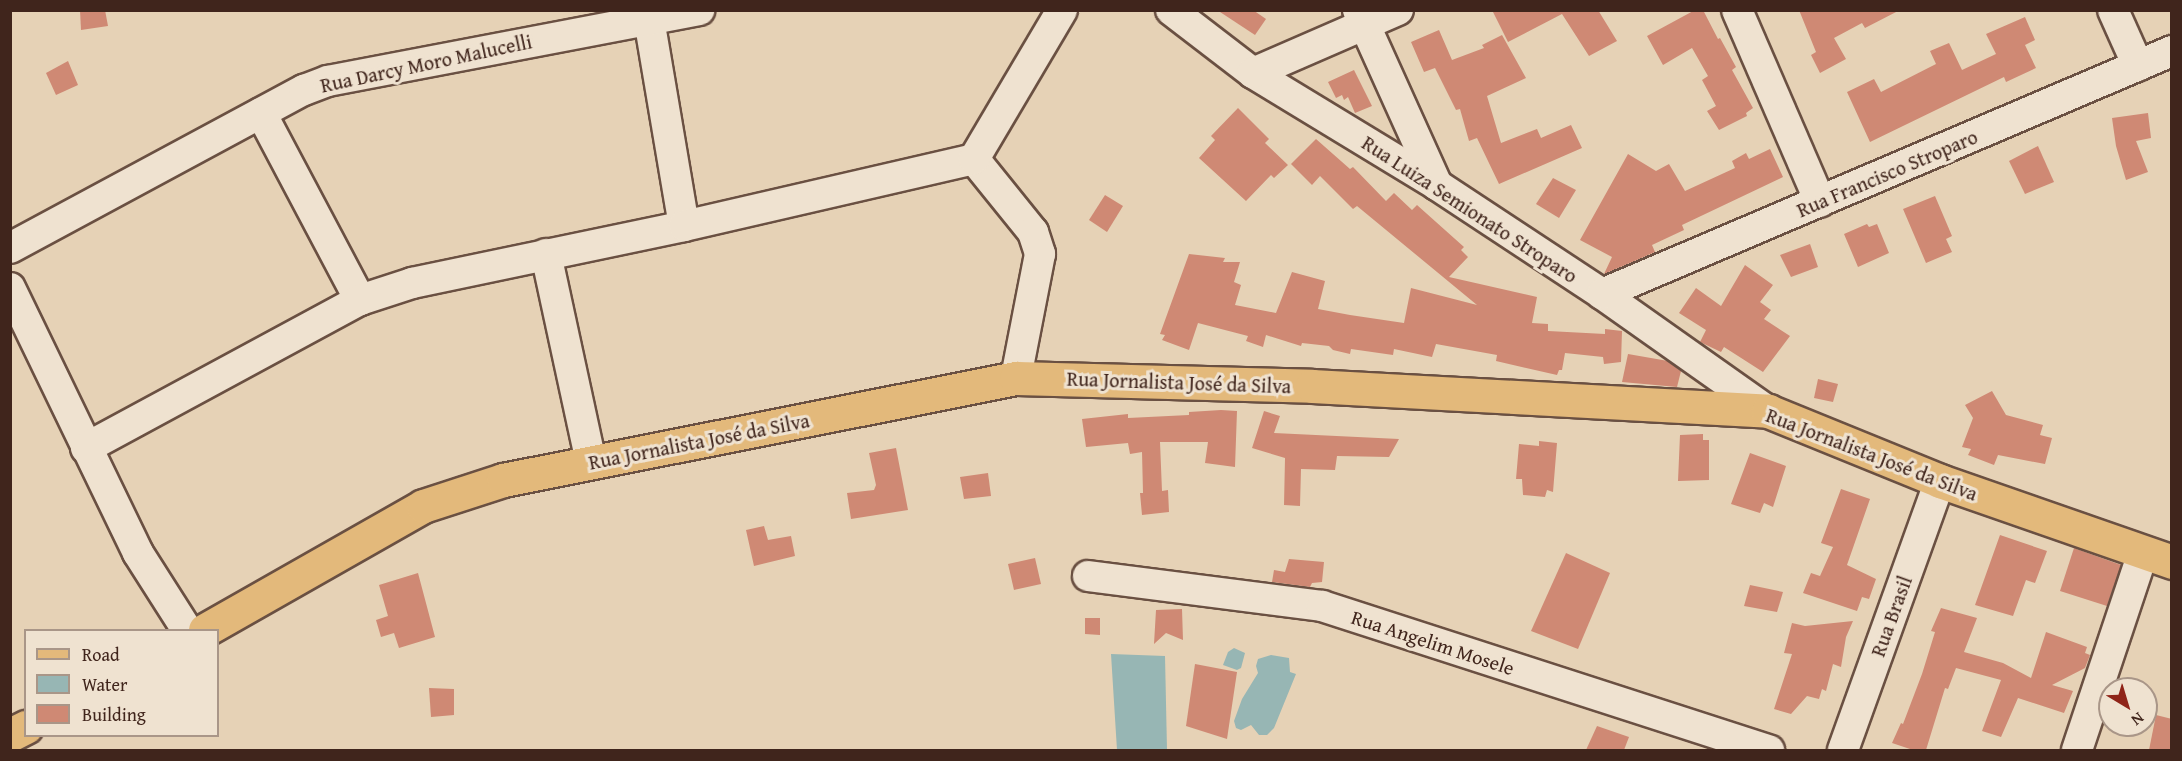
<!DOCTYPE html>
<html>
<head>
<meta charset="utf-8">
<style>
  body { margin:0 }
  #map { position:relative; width:2182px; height:761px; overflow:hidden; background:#e6d2b6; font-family:"Gentium Book Plus",serif }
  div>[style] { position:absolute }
  .water>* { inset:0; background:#97b6b4 }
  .building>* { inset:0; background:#cf8974 }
  .roads { filter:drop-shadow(2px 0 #6a5042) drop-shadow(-2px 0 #6a5042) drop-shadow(0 2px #6a5042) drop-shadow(0 -2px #6a5042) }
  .minor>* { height:30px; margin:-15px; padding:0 15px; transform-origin:15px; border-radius:15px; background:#efe2d0 }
  .major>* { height:33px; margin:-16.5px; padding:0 16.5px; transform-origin:16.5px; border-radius:16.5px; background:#e3b97b }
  span { translate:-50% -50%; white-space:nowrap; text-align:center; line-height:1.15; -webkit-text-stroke:6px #efe2d0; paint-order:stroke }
  .street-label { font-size:20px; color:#40251c }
  .frame { position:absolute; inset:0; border:12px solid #40251c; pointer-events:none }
  .legend { position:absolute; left:24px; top:629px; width:195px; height:108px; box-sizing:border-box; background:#efe2d0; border:2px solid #a99688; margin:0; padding:8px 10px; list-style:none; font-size:18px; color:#40251c }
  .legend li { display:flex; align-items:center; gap:12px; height:30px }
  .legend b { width:30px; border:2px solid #a99688 }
  .north { position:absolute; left:2098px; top:677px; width:60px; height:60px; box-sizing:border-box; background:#efe2d0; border:2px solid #a99688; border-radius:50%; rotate:142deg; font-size:16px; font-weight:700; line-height:24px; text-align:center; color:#40251c }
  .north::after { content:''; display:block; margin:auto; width:21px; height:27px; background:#8f2418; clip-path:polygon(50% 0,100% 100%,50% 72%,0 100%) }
</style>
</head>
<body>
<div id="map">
  <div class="water">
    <i style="clip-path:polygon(1234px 648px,1245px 653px,1241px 668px,1237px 670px,1223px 665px,1228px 652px)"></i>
    <i style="clip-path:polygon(1111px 654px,1165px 656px,1167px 750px,1117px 750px)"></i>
    <i style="clip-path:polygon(1271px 655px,1289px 658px,1290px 672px,1296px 674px,1274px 728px,1267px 735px,1259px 735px,1251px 725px,1241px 730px,1236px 728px,1234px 721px,1242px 699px,1258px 673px,1256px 666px,1258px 659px)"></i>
  </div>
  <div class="building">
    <i style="clip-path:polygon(80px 10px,105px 10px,108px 26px,81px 30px)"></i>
    <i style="clip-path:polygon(1217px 10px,1253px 10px,1266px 19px,1255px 35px)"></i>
    <i style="clip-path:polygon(1492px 10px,1598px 10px,1617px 41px,1589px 56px,1562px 14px,1508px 42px)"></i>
    <i style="clip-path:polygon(1695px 10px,1703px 10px,1718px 39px,1720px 38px,1736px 67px,1732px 70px,1753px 108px,1746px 113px,1747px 116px,1719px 130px,1707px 111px,1716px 106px,1702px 80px,1708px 76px,1692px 48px,1663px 65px,1647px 36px)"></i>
    <i style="clip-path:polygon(1799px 10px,1900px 10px,1865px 28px,1862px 23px,1834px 38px,1846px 59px,1820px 73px,1811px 55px,1816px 52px)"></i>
    <i style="clip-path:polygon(2025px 17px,2035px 40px,2025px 45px,2036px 68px,2006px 82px,2004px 77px,1870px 142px,1847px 92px,1874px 79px,1881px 92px,1936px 64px,1930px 51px,1949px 43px,1962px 70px,1996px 54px,1986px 34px)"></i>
    <i style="clip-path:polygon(1439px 30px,1452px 60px,1484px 48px,1482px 45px,1502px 35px,1526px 78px,1487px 96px,1501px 143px,1537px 129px,1541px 138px,1571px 125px,1582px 148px,1499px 184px,1477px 138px,1469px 141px,1460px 109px,1456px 110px,1435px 68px,1424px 72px,1411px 42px)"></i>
    <i style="clip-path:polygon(68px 61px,78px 85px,56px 95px,46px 73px)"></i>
    <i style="clip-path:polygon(1354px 70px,1372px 106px,1355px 113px,1348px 97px,1344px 100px,1342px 95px,1336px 98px,1328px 82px)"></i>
    <i style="clip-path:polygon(1238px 108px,1269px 139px,1265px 143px,1288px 165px,1274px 178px,1271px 175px,1246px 201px,1199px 158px,1215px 140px,1211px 136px)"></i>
    <i style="clip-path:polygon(2148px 113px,2151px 138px,2136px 141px,2148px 172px,2126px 180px,2116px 146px,2112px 118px)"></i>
    <i style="clip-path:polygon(1316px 139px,1350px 169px,1353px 167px,1386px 201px,1394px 193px,1412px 210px,1417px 205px,1464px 247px,1461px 250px,1468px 257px,1449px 277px,1537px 297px,1532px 323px,1548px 324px,1548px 331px,1605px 334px,1605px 329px,1622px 331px,1621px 362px,1604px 364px,1603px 357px,1565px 353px,1562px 370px,1559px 370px,1557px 375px,1496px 361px,1497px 355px,1436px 344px,1432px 357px,1394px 349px,1393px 355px,1351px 349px,1350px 354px,1333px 350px,1329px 346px,1302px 343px,1301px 346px,1266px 335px,1263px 347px,1246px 341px,1248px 336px,1198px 323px,1189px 350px,1162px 340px,1165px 335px,1160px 334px,1189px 254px,1225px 258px,1223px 262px,1240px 262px,1234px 282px,1241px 285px,1235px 305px,1276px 313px,1292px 272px,1325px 281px,1318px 309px,1350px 315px,1404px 323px,1411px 288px,1477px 305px,1357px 206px,1353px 209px,1320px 176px,1312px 185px,1291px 164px)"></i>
    <i style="clip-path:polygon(2038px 146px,2054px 182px,2025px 194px,2009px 161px)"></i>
    <i style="clip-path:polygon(1770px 149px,1783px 177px,1682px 225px,1684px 230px,1652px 245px,1655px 252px,1637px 260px,1604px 274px,1612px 257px,1580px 240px,1628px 154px,1656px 171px,1669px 164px,1685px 191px,1735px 168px,1732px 161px,1746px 153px,1749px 159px)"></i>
    <i style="clip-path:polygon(1553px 178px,1576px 190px,1559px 218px,1536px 204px)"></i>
    <i style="clip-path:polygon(1105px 195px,1123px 206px,1107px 232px,1089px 220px)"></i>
    <i style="clip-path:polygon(1935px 196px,1952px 236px,1946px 239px,1952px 252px,1926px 263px,1903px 209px)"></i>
    <i style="clip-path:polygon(1867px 224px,1869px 227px,1877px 224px,1889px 253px,1858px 267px,1844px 234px)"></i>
    <i style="clip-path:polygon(1810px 244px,1818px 267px,1791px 277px,1780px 255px)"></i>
    <i style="clip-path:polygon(1745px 265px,1773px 285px,1760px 302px,1771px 310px,1764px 319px,1790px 336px,1763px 372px,1724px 347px,1721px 352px,1700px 342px,1706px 330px,1679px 313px,1696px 288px,1721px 306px)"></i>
    <i style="clip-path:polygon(1628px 354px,1668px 361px,1681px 371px,1677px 387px,1622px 382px)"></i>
    <i style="clip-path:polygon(1818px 379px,1838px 384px,1833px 402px,1814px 398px)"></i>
    <i style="clip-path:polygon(1992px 391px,2006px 415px,2043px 425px,2040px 435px,2052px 438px,2045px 464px,1998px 455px,1994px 465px,1968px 455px,1971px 449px,1962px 447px,1973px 418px,1965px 405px)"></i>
    <i style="clip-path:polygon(1221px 410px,1237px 411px,1235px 467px,1205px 463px,1208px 442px,1160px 442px,1162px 491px,1168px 490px,1169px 512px,1142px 515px,1140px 493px,1143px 493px,1142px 452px,1130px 454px,1128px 443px,1086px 447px,1082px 419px,1128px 414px,1128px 418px,1189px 415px,1189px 412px)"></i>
    <i style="clip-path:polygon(1264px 411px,1280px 416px,1274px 433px,1399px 439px,1389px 457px,1337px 456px,1335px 470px,1301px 469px,1300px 506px,1284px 505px,1285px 458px,1252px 448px)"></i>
    <i style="clip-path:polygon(1703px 434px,1703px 440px,1709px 440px,1709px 480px,1678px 481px,1680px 435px)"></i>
    <i style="clip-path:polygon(1539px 441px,1557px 443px,1553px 492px,1547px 490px,1545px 497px,1523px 495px,1522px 479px,1516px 479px,1519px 444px,1539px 446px)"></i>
    <i style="clip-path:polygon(896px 448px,908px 510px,851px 519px,847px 493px,874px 490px,876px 485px,869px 453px)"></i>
    <i style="clip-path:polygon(1750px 453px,1786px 466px,1773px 507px,1764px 503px,1760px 513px,1731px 504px)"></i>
    <i style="clip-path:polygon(988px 473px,991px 496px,964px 499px,960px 477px)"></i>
    <i style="clip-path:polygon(1841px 489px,1870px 499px,1847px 565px,1876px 579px,1869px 599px,1862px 597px,1857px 611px,1803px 593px,1811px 573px,1820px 576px,1833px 547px,1821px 543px)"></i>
    <i style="clip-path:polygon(764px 526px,768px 540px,791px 536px,795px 556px,754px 566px,746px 530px)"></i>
    <i style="clip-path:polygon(2000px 535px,2047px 551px,2035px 583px,2026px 580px,2013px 616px,1975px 605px)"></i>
    <i style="clip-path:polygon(2074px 548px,2121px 565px,2107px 606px,2060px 591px)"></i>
    <i style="clip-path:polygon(1566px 553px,1610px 573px,1578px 649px,1531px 631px)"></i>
    <i style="clip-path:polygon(1035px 558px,1041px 584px,1014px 590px,1008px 564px)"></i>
    <i style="clip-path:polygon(1289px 559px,1324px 562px,1322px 582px,1312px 583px,1310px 587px,1272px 582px,1274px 570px,1285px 572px)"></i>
    <i style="clip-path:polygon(418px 573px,435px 637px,399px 648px,394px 633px,381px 637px,376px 620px,388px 616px,379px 585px)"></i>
    <i style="clip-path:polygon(1750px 585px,1783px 592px,1777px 612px,1744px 606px)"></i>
    <i style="clip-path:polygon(1941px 608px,1977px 618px,1964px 652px,2003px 663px,2031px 678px,2046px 632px,2087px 647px,2085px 653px,2090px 655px,2085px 668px,2052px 685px,2073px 691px,2064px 713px,2018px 698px,2001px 737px,1982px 731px,2001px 680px,1956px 668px,1948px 689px,1945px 688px,1926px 750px,1913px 750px,1892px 743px,1901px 723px,1903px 724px,1922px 674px,1935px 632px,1931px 631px)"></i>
    <i style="clip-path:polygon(1182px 609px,1183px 640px,1166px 633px,1154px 644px,1156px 610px)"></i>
    <i style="clip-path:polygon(1085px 618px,1100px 618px,1100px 635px,1085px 634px)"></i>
    <i style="clip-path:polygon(1853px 621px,1846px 637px,1841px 667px,1833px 664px,1826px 691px,1822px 689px,1819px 699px,1807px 696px,1791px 714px,1774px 709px,1792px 654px,1784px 653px,1792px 623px,1805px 626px)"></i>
    <i style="clip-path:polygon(1195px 664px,1237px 672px,1227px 739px,1186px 726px)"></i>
    <i style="clip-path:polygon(429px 688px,454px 689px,454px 715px,431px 717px)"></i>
    <i style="clip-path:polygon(2156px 715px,2172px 719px,2172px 750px,2149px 750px)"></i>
    <i style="clip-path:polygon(1597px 726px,1629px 737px,1624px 750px,1586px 750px)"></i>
  </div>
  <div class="roads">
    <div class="minor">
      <i style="left:1171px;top:10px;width:103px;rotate:37.5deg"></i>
      <i style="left:1253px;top:73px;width:215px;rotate:31.3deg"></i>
      <i style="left:1437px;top:185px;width:198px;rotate:33.4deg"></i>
      <i style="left:1602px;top:294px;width:203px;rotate:35.2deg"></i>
      <i style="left:1358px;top:10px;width:192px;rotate:65.7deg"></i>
      <i style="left:1737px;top:10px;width:209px;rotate:66.6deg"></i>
      <i style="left:2113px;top:10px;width:61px;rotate:65.9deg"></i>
      <i style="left:649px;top:19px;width:210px;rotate:80.4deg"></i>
      <i style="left:1253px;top:73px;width:158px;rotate:-23.5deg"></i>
      <i style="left:261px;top:113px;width:212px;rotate:62.1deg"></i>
      <i style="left:974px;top:159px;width:94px;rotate:51.1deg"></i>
      <i style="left:1033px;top:232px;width:23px;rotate:72deg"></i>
      <i style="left:1040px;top:254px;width:126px;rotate:101deg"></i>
      <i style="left:10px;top:248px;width:334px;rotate:-28.3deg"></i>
      <i style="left:304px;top:90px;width:26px;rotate:-21deg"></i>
      <i style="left:328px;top:81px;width:378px;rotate:-10.8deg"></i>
      <i style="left:546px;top:254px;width:214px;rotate:77.8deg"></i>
      <i style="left:10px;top:288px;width:294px;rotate:64.2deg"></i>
      <i style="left:138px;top:553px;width:91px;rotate:57.5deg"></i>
      <i style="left:1602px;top:294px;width:620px;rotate:-23.09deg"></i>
      <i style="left:86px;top:448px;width:311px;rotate:-28.4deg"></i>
      <i style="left:360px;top:300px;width:55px;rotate:-18.1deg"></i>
      <i style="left:412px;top:283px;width:278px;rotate:-11.8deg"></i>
      <i style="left:684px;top:226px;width:298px;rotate:-13deg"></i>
      <i style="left:974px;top:159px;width:173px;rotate:-59.4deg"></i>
      <i style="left:1088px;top:576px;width:236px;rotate:7.3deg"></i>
      <i style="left:1322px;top:606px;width:470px;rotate:17.9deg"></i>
      <i style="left:1843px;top:750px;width:286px;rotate:-70.2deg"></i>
      <i style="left:2077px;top:750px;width:208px;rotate:-71.5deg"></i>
    </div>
    <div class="major">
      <i style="left:205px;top:630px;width:251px;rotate:-29.6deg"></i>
      <i style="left:423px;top:506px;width:84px;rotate:-18deg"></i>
      <i style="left:503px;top:480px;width:523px;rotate:-11.25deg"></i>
      <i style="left:1016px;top:378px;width:296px;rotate:1.5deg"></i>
      <i style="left:1312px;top:386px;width:457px;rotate:3.1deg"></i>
      <i style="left:1768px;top:411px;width:186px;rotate:22.1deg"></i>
      <i style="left:1940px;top:481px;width:246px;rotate:19.2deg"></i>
      <i style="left:10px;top:735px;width:18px;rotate:-27deg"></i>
    </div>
  </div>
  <div class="street-label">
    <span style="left:426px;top:63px;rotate:-12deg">Rua Darcy Moro Malucelli</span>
    <span style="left:1887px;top:173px;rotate:-23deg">Rua Francisco Stroparo</span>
    <span style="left:1470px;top:209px;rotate:33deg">Rua Luiza Semionato Stroparo</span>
    <span style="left:1179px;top:382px;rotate:2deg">Rua Jornalista José da Silva</span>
    <span style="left:699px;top:441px;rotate:-11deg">Rua Jornalista José da Silva</span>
    <span style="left:1872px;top:454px;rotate:21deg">Rua Jornalista José da Silva</span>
    <span style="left:1891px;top:616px;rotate:-70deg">Rua Brasil</span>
    <span style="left:1433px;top:642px;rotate:18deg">Rua Angelim Mosele</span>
  </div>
  <div class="frame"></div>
  <ul class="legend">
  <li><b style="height:8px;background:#e3b97b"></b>Road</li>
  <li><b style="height:16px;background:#97b6b4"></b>Water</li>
  <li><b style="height:16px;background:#cf8974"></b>Building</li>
  </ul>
  <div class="north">N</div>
</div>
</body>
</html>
